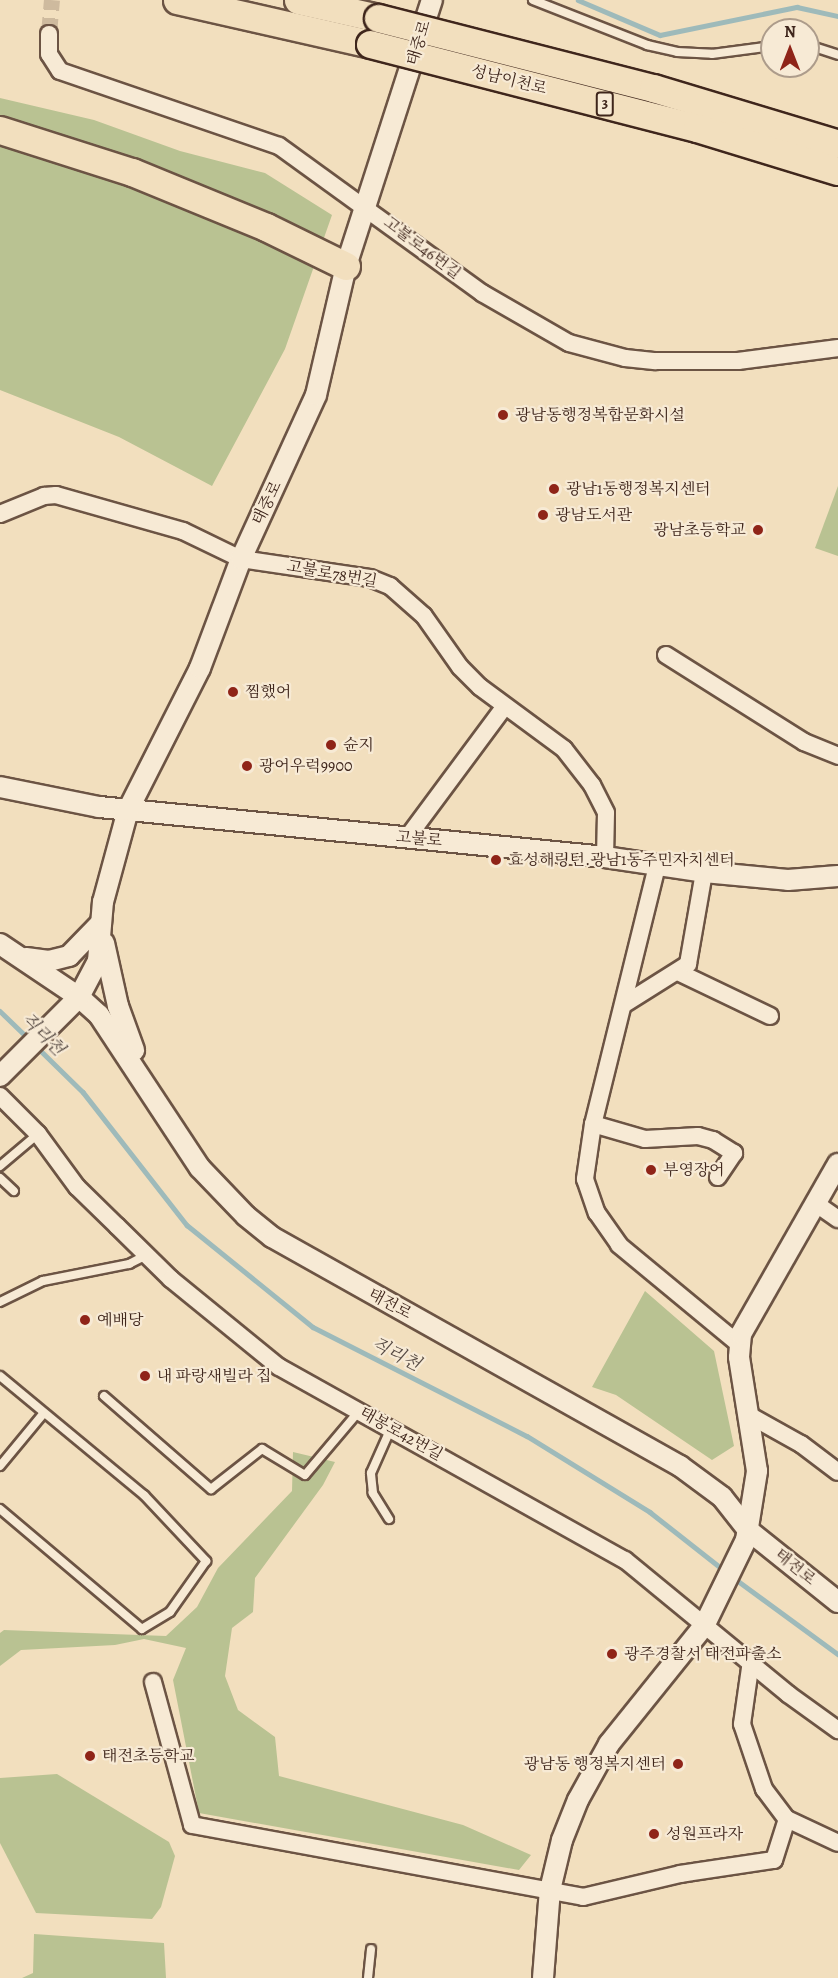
<!DOCTYPE html>
<html>
<head>
<meta charset="utf-8">
<style>
  body { margin:0 }
  #map { position:relative; width:838px; height:1978px; overflow:hidden; background:#f2dfbe; font-family:Alegreya,"Noto Serif KR",serif }
  div>[style] { position:absolute }
  .green>* { inset:0; background:#b9c292 }
  .stream>* { height:4.5px; margin:-2.25px; padding:0 2.25px; transform-origin:2.25px; border-radius:2.25px; background:#9ebaba }
  .minor-tunnel>* { height:16px; margin-top:-8px; transform-origin:0; background:repeating-linear-gradient(90deg,#ceba9e 0 16px,transparent 0 24px) }
  .roads { filter:drop-shadow(2px 0 #6c5444) drop-shadow(-2px 0 #6c5444) drop-shadow(0 2px #6c5444) drop-shadow(0 -2px #6c5444) }
  .service>* { height:8px; margin:-4px; padding:0 4px; transform-origin:4px; border-radius:4px; background:#f7ead5 }
  .minor>* { height:16px; margin:-8px; padding:0 8px; transform-origin:8px; border-radius:8px; background:#f7ead5 }
  .tertiary>* { height:20px; margin:-10px; padding:0 10px; transform-origin:10px; border-radius:10px; background:#f7ead5 }
  .trunk>* { height:27px; margin:-13.5px; padding:0 13.5px; transform-origin:13.5px; border-radius:13.5px; background:#f2dfbe }
  .bridges { filter:drop-shadow(2px 0 #3f261c) drop-shadow(-2px 0 #3f261c) drop-shadow(0 2px #3f261c) drop-shadow(0 -2px #3f261c) }
  .trunk-bridge>* { height:27px; margin:-13.5px; padding:0 13.5px; transform-origin:13.5px; border-radius:13.5px; background:#f2dfbe }
  .dots>* { width:16px; height:16px; translate:-50% -50%; box-sizing:border-box; border:3px solid #f7ead5; border-radius:50% }
  span { translate:-50% -50%; white-space:nowrap; text-align:center; line-height:1.15; -webkit-text-stroke:4.5px #f7ead5; paint-order:stroke }
  .shield-label span { padding:2px 4px; background:#f7ead5; border:2px solid; border-radius:4px; -webkit-text-stroke-width:0 }
  .shield-label { font-size:15px; color:#3f261c; font-weight:700 }
  .street-label { font-size:16px; color:#3f261c }
  .poi-label { font-size:16px; color:#3f261c }
  .left { translate:0 -50%; text-align:left }
  .right { translate:-100% -50%; text-align:right }
  .water-label { font-size:18px; color:#574b44; font-style:italic }
  .north { position:absolute; left:760px; top:18px; width:60px; height:60px; box-sizing:border-box; background:#f7ead5; border:2px solid #ad9c8b; border-radius:50%; rotate:0deg; font-size:16px; font-weight:700; line-height:24px; text-align:center; color:#3f261c }
  .north::after { content:''; display:block; margin:auto; width:21px; height:27px; background:#8f2418; clip-path:polygon(50% 0,100% 100%,50% 72%,0 100%) }
</style>
</head>
<body>
<div id="map">
  <div class="green">
    <i style="clip-path:polygon(0 98px,94px 120px,180px 151px,265px 173px,332px 215px,285px 349px,212px 486px,119px 437px,0 390px)"></i>
    <i style="clip-path:polygon(838px 486px,838px 556px,815px 548px)"></i>
    <i style="clip-path:polygon(645px 1291px,714px 1351px,734px 1446px,712px 1460px,616px 1395px,592px 1387px)"></i>
    <i style="clip-path:polygon(293px 1452px,335px 1462px,323px 1485px,255px 1578px,253px 1612px,232px 1628px,225px 1676px,238px 1710px,275px 1737px,279px 1776px,463px 1825px,531px 1855px,519px 1870px,199px 1813px,173px 1680px,186px 1648px,144px 1639px,115px 1645px,21px 1650px,0 1666px,0 1633px,4px 1630px,166px 1636px,197px 1607px,218px 1568px,292px 1491px)"></i>
    <i style="clip-path:polygon(57px 1774px,169px 1842px,175px 1856px,161px 1907px,152px 1919px,36px 1913px,0 1843px,0 1778px)"></i>
    <i style="clip-path:polygon(34px 1934px,164px 1943px,166px 1978px,22px 1978px,33px 1973px)"></i>
  </div>
  <div class="stream">
    <i style="left:578px;top:0;width:89px;rotate:23.1deg"></i>
    <i style="left:660px;top:35px;width:140px;rotate:-11.6deg"></i>
    <i style="left:797px;top:7px;width:42px;rotate:12.4deg"></i>
    <i style="left:0;top:1011px;width:42px;rotate:44deg"></i>
    <i style="left:36px;top:1046px;width:66px;rotate:44.4deg"></i>
    <i style="left:83px;top:1092px;width:169px;rotate:52deg"></i>
    <i style="left:187px;top:1225px;width:162px;rotate:39deg"></i>
    <i style="left:313px;top:1327px;width:240px;rotate:27deg"></i>
    <i style="left:527px;top:1436px;width:145px;rotate:31.7deg"></i>
    <i style="left:650px;top:1512px;width:95px;rotate:38.2deg"></i>
    <i style="left:734px;top:1578px;width:129px;rotate:36.2deg"></i>
  </div>
  <div class="minor-tunnel">
    <i style="left:49px;top:34px;width:34px;rotate:-85deg"></i>
  </div>
  <div class="roads">
    <div class="service">
      <i style="left:533px;top:0;width:123px;rotate:21.5deg"></i>
      <i style="left:647px;top:45px;width:31px;rotate:13deg"></i>
      <i style="left:677px;top:52px;width:35px;rotate:3deg"></i>
      <i style="left:712px;top:54px;width:61px;rotate:-7.6deg"></i>
      <i style="left:808px;top:45px;width:32px;rotate:18deg"></i>
      <i style="left:0;top:1166px;width:50px;rotate:-40.1deg"></i>
      <i style="left:0;top:1178px;width:19px;rotate:43deg"></i>
      <i style="left:0;top:1302px;width:48px;rotate:-26deg"></i>
      <i style="left:43px;top:1281px;width:88px;rotate:-11.2deg"></i>
      <i style="left:129px;top:1264px;width:20px;rotate:-27deg"></i>
      <i style="left:0;top:1376px;width:187px;rotate:39.6deg"></i>
      <i style="left:144px;top:1495px;width:91px;rotate:46.8deg"></i>
      <i style="left:206px;top:1561px;width:62px;rotate:125.2deg"></i>
      <i style="left:170px;top:1612px;width:33px;rotate:149deg"></i>
      <i style="left:142px;top:1629px;width:186px;rotate:-139.8deg"></i>
      <i style="left:104px;top:1396px;width:142px;rotate:41deg"></i>
      <i style="left:211px;top:1489px;width:65px;rotate:-38.1deg"></i>
      <i style="left:262px;top:1449px;width:50px;rotate:31.2deg"></i>
      <i style="left:305px;top:1475px;width:84px;rotate:-49.8deg"></i>
      <i style="left:0;top:1466px;width:67px;rotate:-50.4deg"></i>
      <i style="left:389px;top:1519px;width:31px;rotate:-122deg"></i>
      <i style="left:373px;top:1493px;width:20px;rotate:-96deg"></i>
      <i style="left:371px;top:1473px;width:49px;rotate:-66deg"></i>
      <i style="left:368px;top:1978px;width:29px;rotate:-84deg"></i>
    </div>
    <div class="minor">
      <i style="left:49px;top:34px;width:20px;rotate:90deg"></i>
      <i style="left:49px;top:54px;width:20px;rotate:57deg"></i>
      <i style="left:60px;top:71px;width:231px;rotate:18.9deg"></i>
      <i style="left:279px;top:146px;width:251px;rotate:35.9deg"></i>
      <i style="left:482px;top:293px;width:100px;rotate:29.9deg"></i>
      <i style="left:569px;top:343px;width:58px;rotate:15deg"></i>
      <i style="left:625px;top:358px;width:31px;rotate:6deg"></i>
      <i style="left:656px;top:361px;width:82px"></i>
      <i style="left:738px;top:361px;width:101px;rotate:-7.4deg"></i>
      <i style="left:0;top:514px;width:48px;rotate:-22.2deg"></i>
      <i style="left:44px;top:496px;width:12px;rotate:-5deg"></i>
      <i style="left:56px;top:495px;width:132px;rotate:15.8deg"></i>
      <i style="left:183px;top:531px;width:64px;rotate:25.8deg"></i>
      <i style="left:241px;top:559px;width:130px;rotate:8.4deg"></i>
      <i style="left:370px;top:578px;width:22px;rotate:22deg"></i>
      <i style="left:390px;top:586px;width:45px;rotate:41.4deg"></i>
      <i style="left:424px;top:616px;width:62px;rotate:54.8deg"></i>
      <i style="left:460px;top:667px;width:28px;rotate:45deg"></i>
      <i style="left:480px;top:687px;width:104px;rotate:36.4deg"></i>
      <i style="left:564px;top:749px;width:46px;rotate:52.1deg"></i>
      <i style="left:592px;top:785px;width:31px;rotate:63deg"></i>
      <i style="left:606px;top:813px;width:44px;rotate:91.3deg"></i>
      <i style="left:666px;top:655px;width:163px;rotate:32.2deg"></i>
      <i style="left:804px;top:742px;width:37px;rotate:22deg"></i>
      <i style="left:407px;top:838px;width:164px;rotate:-53.4deg"></i>
      <i style="left:657px;top:866px;width:266px;rotate:103.9deg"></i>
      <i style="left:593px;top:1124px;width:56px;rotate:98.3deg"></i>
      <i style="left:585px;top:1179px;width:36px;rotate:71deg"></i>
      <i style="left:597px;top:1213px;width:39px;rotate:55deg"></i>
      <i style="left:619px;top:1245px;width:157px;rotate:39.6deg"></i>
      <i style="left:678px;top:972px;width:102px;rotate:25.6deg"></i>
      <i style="left:623px;top:1005px;width:77px;rotate:-32.2deg"></i>
      <i style="left:688px;top:964px;width:93px;rotate:-80.1deg"></i>
      <i style="left:0;top:1096px;width:54px;rotate:45deg"></i>
      <i style="left:38px;top:1134px;width:66px;rotate:53.7deg"></i>
      <i style="left:77px;top:1187px;width:56px;rotate:44.3deg"></i>
      <i style="left:117px;top:1226px;width:76px;rotate:44.5deg"></i>
      <i style="left:171px;top:1279px;width:139px;rotate:39.2deg"></i>
      <i style="left:279px;top:1367px;width:396px;rotate:29.2deg"></i>
      <i style="left:625px;top:1560px;width:211px;rotate:39.4deg"></i>
      <i style="left:788px;top:1694px;width:62px;rotate:35.8deg"></i>
      <i style="left:593px;top:1124px;width:54px;rotate:16.1deg"></i>
      <i style="left:645px;top:1139px;width:53px;rotate:-3.2deg"></i>
      <i style="left:698px;top:1136px;width:16px;rotate:15deg"></i>
      <i style="left:713px;top:1140px;width:25px;rotate:32deg"></i>
      <i style="left:734px;top:1153px;width:29px;rotate:124deg"></i>
      <i style="left:815px;top:1203px;width:28px;rotate:35deg"></i>
      <i style="left:747px;top:1414px;width:62px;rotate:29.1deg"></i>
      <i style="left:801px;top:1444px;width:46px;rotate:37.1deg"></i>
      <i style="left:751px;top:1661px;width:64px;rotate:98.1deg"></i>
      <i style="left:742px;top:1724px;width:69px;rotate:71.3deg"></i>
      <i style="left:764px;top:1789px;width:38px;rotate:53deg"></i>
      <i style="left:787px;top:1819px;width:56px;rotate:25.2deg"></i>
      <i style="left:153px;top:1682px;width:148px;rotate:74.7deg"></i>
      <i style="left:192px;top:1825px;width:398px;rotate:10.4deg"></i>
      <i style="left:583px;top:1897px;width:100px;rotate:-13.3deg"></i>
      <i style="left:680px;top:1874px;width:95px;rotate:-8.5deg"></i>
      <i style="left:774px;top:1860px;width:43px;rotate:-72.4deg"></i>
    </div>
    <div class="tertiary">
      <i style="left:0;top:787px;width:101px;rotate:11.4deg"></i>
      <i style="left:99px;top:807px;width:508px;rotate:5.64deg"></i>
      <i style="left:605px;top:857px;width:100px;rotate:8.6deg"></i>
      <i style="left:704px;top:872px;width:84px;rotate:5.4deg"></i>
      <i style="left:788px;top:880px;width:50px;rotate:-4.6deg"></i>
      <i style="left:104px;top:943px;width:65px;rotate:77.5deg"></i>
      <i style="left:118px;top:1006px;width:47px;rotate:70deg"></i>
      <i style="left:0;top:944px;width:95px;rotate:33.9deg"></i>
      <i style="left:79px;top:997px;width:27px;rotate:42deg"></i>
      <i style="left:99px;top:1015px;width:183px;rotate:56.6deg"></i>
      <i style="left:200px;top:1168px;width:66px;rotate:46.2deg"></i>
      <i style="left:246px;top:1216px;width:33px;rotate:39deg"></i>
      <i style="left:272px;top:1237px;width:468px;rotate:29.3deg"></i>
      <i style="left:680px;top:1466px;width:52px;rotate:36.4deg"></i>
      <i style="left:722px;top:1497px;width:42px;rotate:51.8deg"></i>
      <i style="left:748px;top:1530px;width:115px;rotate:38.7deg"></i>
      <i style="left:26px;top:958px;width:23px;rotate:7deg"></i>
      <i style="left:49px;top:961px;width:21px;rotate:-14deg"></i>
      <i style="left:69px;top:956px;width:46px;rotate:-45.9deg"></i>
      <i style="left:0;top:1076px;width:112px;rotate:-45deg"></i>
      <i style="left:79px;top:997px;width:41px;rotate:-62.2deg"></i>
      <i style="left:98px;top:961px;width:59px;rotate:-85.2deg"></i>
      <i style="left:103px;top:902px;width:95px;rotate:-74.8deg"></i>
      <i style="left:128px;top:810px;width:159px;rotate:-63.1deg"></i>
      <i style="left:200px;top:668px;width:116px;rotate:-69.4deg"></i>
      <i style="left:241px;top:559px;width:180px;rotate:-65.4deg"></i>
      <i style="left:316px;top:395px;width:132px;rotate:-76.9deg"></i>
      <i style="left:346px;top:266px;width:280px;rotate:-72.1deg"></i>
      <i style="left:543px;top:1978px;width:88px;rotate:-85.5deg"></i>
      <i style="left:550px;top:1890px;width:51px;rotate:-76.5deg"></i>
      <i style="left:562px;top:1840px;width:43px;rotate:-68.2deg"></i>
      <i style="left:578px;top:1800px;width:64px;rotate:-61deg"></i>
      <i style="left:609px;top:1744px;width:151px;rotate:-51.2deg"></i>
      <i style="left:704px;top:1626px;width:96px;rotate:-64deg"></i>
      <i style="left:746px;top:1540px;width:70px;rotate:-80.9deg"></i>
      <i style="left:757px;top:1471px;width:115px;rotate:-99deg"></i>
      <i style="left:739px;top:1357px;width:23px;rotate:-85deg"></i>
      <i style="left:741px;top:1334px;width:196px;rotate:-60.3deg"></i>
    </div>
    <div class="trunk">
      <i style="left:177px;top:0;width:198px;rotate:12.8deg"></i>
      <i style="left:298px;top:0;width:82px;rotate:12.7deg"></i>
      <i style="left:0;top:130px;width:139px;rotate:17.7deg"></i>
      <i style="left:132px;top:172px;width:145px;rotate:22.3deg"></i>
      <i style="left:266px;top:227px;width:89px;rotate:26deg"></i>
    </div>
  </div>
  <div class="bridges">
    <div class="trunk-bridge">
      <i style="left:378px;top:18px;width:284px;rotate:14.3deg"></i>
      <i style="left:653px;top:88px;width:193px;rotate:16.8deg"></i>
      <i style="left:370px;top:44px;width:338px;rotate:14.4deg"></i>
      <i style="left:697px;top:128px;width:147px;rotate:17deg"></i>
    </div>
  </div>
  <div class="dots">
    <i style="left:503px;top:415px;background:#8f2418"></i>
    <i style="left:554px;top:489px;background:#8f2418"></i>
    <i style="left:543px;top:515px;background:#8f2418"></i>
    <i style="left:758px;top:530px;background:#8f2418"></i>
    <i style="left:233px;top:692px;background:#8f2418"></i>
    <i style="left:331px;top:745px;background:#8f2418"></i>
    <i style="left:247px;top:766px;background:#8f2418"></i>
    <i style="left:496px;top:860px;background:#8f2418"></i>
    <i style="left:651px;top:1170px;background:#8f2418"></i>
    <i style="left:85px;top:1320px;background:#8f2418"></i>
    <i style="left:145px;top:1376px;background:#8f2418"></i>
    <i style="left:612px;top:1654px;background:#8f2418"></i>
    <i style="left:90px;top:1756px;background:#8f2418"></i>
    <i style="left:678px;top:1764px;background:#8f2418"></i>
    <i style="left:654px;top:1834px;background:#8f2418"></i>
  </div>
  <div class="shield-label">
    <span style="left:605px;top:104px">3</span>
  </div>
  <div class="street-label">
    <span style="left:419px;top:43px;rotate:-73deg">태중로</span>
    <span style="left:509px;top:80px;rotate:14deg">성남이천로</span>
    <span style="left:422px;top:248px;rotate:37deg">고불로46번길</span>
    <span style="left:267px;top:503px;rotate:-64deg">태중로</span>
    <span style="left:332px;top:574px;rotate:10deg">고불로78번길</span>
    <span style="left:419px;top:839px;rotate:5deg">고불로</span>
    <span style="left:390px;top:1304px;rotate:28deg">태전로</span>
    <span style="left:401px;top:1434px;rotate:29deg">태봉로42번길</span>
    <span style="left:795px;top:1567px;rotate:39deg">태전로</span>
  </div>
  <div class="poi-label">
    <span class="left" style="left:515px;top:415px">광남동행정복합문화시설</span>
    <span class="left" style="left:566px;top:489px">광남1동행정복지센터</span>
    <span class="left" style="left:555px;top:515px">광남도서관</span>
    <span class="right" style="left:746px;top:530px">광남초등학교</span>
    <span class="left" style="left:245px;top:692px">찜했어</span>
    <span class="left" style="left:343px;top:745px">슌지</span>
    <span class="left" style="left:259px;top:766px">광어우럭9900</span>
    <span class="left" style="left:508px;top:860px">효성해링턴.광남1동주민자치센터</span>
    <span class="left" style="left:663px;top:1170px">부영장어</span>
    <span class="left" style="left:97px;top:1320px">예배당</span>
    <span class="left" style="left:157px;top:1376px">내 파랑새빌라 집</span>
    <span class="left" style="left:624px;top:1654px">광주경찰서 태전파출소</span>
    <span class="left" style="left:102px;top:1756px">태전초등학교</span>
    <span class="right" style="left:666px;top:1764px">광남동 행정복지센터</span>
    <span class="left" style="left:666px;top:1834px">성원프라자</span>
  </div>
  <div class="water-label">
    <span style="left:43px;top:1034px;rotate:45deg">직리천</span>
    <span style="left:396px;top:1354px;rotate:27deg">직리천</span>
  </div>
  <div class="north">N</div>
</div>
</body>
</html>
